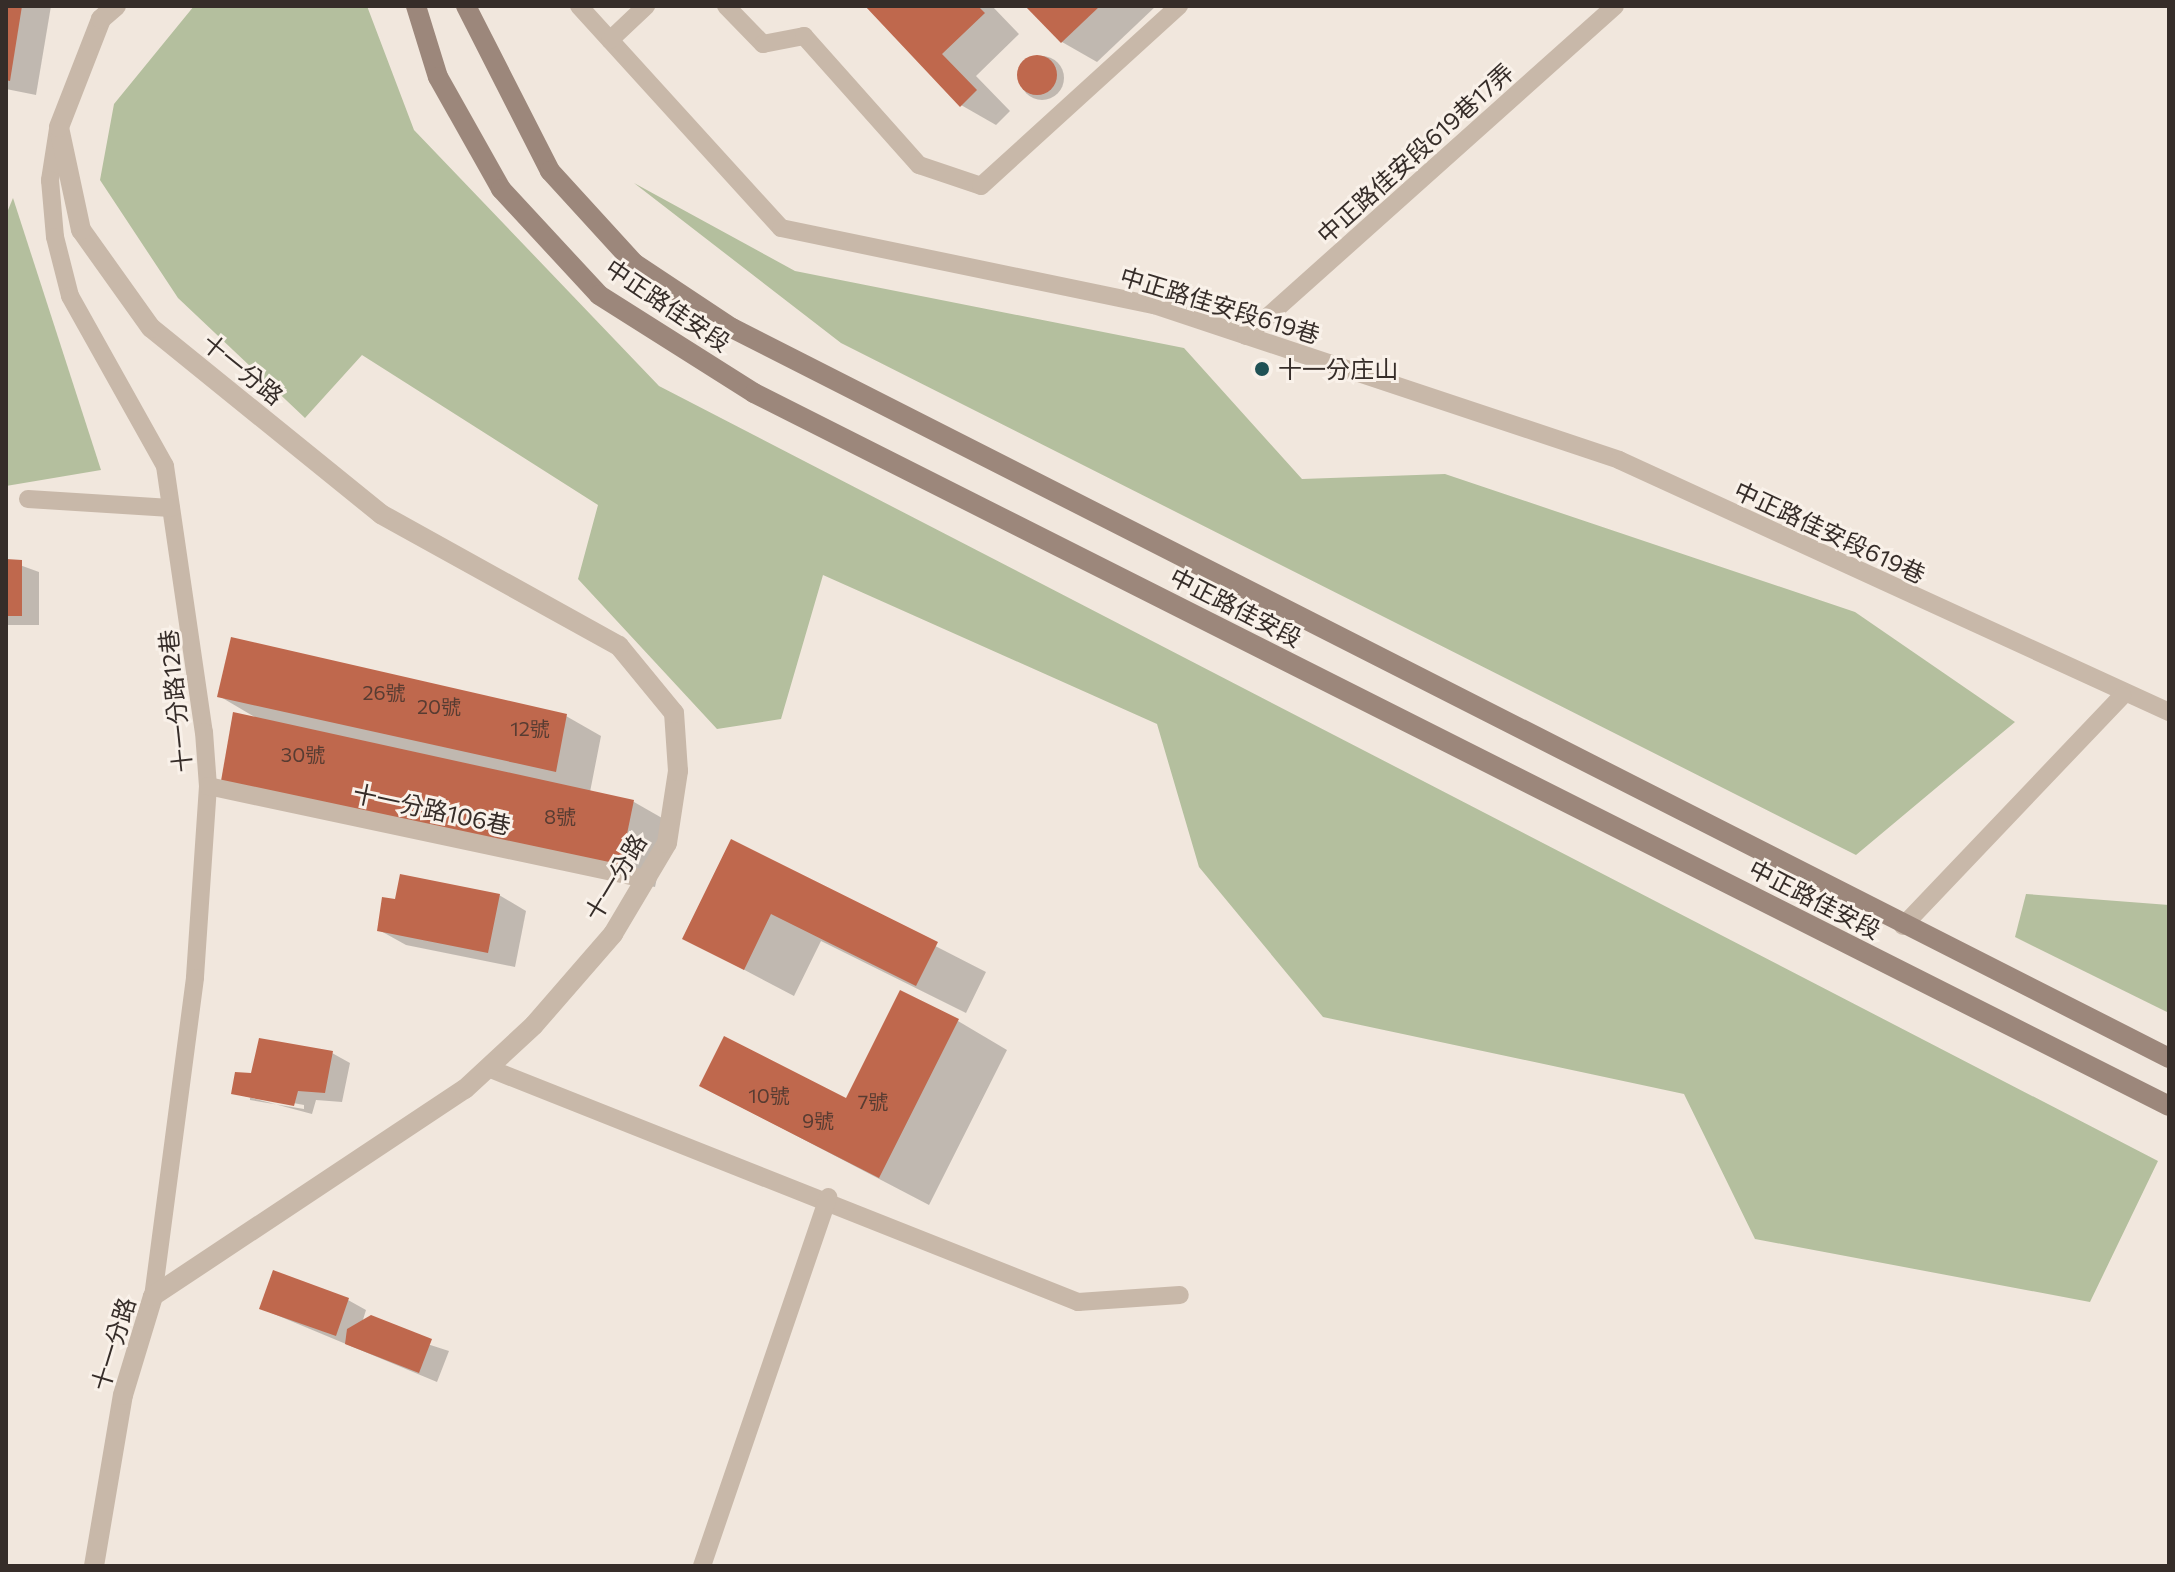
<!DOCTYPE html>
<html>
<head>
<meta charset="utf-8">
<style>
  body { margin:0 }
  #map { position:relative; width:2175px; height:1572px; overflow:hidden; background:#f1e7dd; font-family:Commissioner,"Noto Sans TC",sans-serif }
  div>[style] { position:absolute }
  .green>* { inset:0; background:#b4bf9e }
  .shadow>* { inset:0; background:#0003 }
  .round { border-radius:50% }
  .building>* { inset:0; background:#bf684d }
  .lane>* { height:18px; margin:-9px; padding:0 9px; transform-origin:9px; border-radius:9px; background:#c8b8a9 }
  .street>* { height:20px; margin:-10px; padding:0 10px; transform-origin:10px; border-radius:10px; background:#c8b8a9 }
  .secondary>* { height:20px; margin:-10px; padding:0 10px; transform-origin:10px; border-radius:10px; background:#9c877b }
  .dots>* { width:22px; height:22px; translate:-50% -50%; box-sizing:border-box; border:4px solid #f9f1e9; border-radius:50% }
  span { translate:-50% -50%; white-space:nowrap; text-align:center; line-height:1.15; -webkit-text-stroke:6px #f9f1e9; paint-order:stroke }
  .number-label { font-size:20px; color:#583c32 }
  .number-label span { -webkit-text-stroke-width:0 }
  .street-label { font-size:24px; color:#362d29 }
  .poi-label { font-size:24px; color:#362d29 }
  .left { translate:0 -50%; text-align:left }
  .frame { position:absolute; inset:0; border:8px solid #362d29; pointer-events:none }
</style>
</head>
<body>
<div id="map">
  <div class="green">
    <i style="clip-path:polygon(194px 6px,367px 6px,414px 130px,659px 386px,2158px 1161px,2090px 1302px,1755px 1239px,1684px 1094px,1323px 1017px,1199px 867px,1157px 724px,823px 575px,781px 719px,717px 729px,578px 579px,598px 505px,362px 355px,305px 418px,178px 298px,100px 180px,114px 104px)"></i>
    <i style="clip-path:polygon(634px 183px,795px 271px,1184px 348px,1302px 479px,1445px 474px,1855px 612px,2015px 722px,1856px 855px,841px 343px)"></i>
    <i style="clip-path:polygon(13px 198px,101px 470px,6px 486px,6px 215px)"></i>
    <i style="clip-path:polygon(2026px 894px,2169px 905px,2169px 1013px,2015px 937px)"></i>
  </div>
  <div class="shadow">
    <i style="clip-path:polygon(6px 6px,51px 6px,36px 95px,6px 89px)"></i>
    <i style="clip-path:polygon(868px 6px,992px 6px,1019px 34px,976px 76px,1010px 111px,996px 125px,961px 105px)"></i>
    <i style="clip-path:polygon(1028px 6px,1156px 6px,1097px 62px,1062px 42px)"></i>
    <i class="round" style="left:1020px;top:56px;width:44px;height:44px"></i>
    <i style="clip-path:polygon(6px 560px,39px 572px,39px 625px,6px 625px)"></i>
    <i style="clip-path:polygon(219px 696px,566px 716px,601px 736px,590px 792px,634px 802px,669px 822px,655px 887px,258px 800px,258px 719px)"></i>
    <i style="clip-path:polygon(732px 842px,986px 972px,966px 1013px,821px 941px,794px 996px,684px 938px)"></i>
    <i style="clip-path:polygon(499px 895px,526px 911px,515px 967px,406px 945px,379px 930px,396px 902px)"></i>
    <i style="clip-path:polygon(958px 1021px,1007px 1050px,929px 1205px,701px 1086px,846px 1101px)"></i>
    <i style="clip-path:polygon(evenodd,332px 1053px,350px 1063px,342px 1102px,316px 1100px,312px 1114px,233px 1093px,253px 1075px,332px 1053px,250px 1095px,304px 1105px,304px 1109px,250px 1100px,250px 1095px)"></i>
    <i style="clip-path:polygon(348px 1300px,366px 1310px,362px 1323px,449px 1351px,437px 1382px,262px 1309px)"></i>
  </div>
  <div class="building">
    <i style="clip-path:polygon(6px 6px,22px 6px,10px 81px,6px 80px)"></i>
    <i style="clip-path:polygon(865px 6px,978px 6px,985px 13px,942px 54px,977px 90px,960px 107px)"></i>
    <i style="clip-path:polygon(1025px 6px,1100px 6px,1061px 43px)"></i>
    <i class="round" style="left:1017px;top:55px;width:40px;height:40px"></i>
    <i style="clip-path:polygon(6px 559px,22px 560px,22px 616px,6px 616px)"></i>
    <i style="clip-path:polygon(231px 637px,567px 714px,556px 772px,217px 697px)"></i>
    <i style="clip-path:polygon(233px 712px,634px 800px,620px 868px,221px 781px)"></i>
    <i style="clip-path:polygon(731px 839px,938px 942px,916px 986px,771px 914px,744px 970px,682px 939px)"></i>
    <i style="clip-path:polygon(400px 874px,500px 894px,488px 953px,377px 931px,382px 897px,395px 899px)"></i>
    <i style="clip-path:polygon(900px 990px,959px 1019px,879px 1178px,699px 1086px,724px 1036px,846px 1098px)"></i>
    <i style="clip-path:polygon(259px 1038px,333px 1051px,325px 1093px,298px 1091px,294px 1106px,231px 1094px,235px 1072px,251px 1073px)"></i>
    <i style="clip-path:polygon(273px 1270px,349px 1298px,336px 1336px,259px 1309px)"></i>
    <i style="clip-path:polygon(371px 1315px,432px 1339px,419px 1373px,345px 1344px,347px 1329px)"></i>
  </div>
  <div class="lane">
    <i style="left:579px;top:6px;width:300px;rotate:47.7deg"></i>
    <i style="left:781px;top:228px;width:381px;rotate:11.7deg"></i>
    <i style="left:1154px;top:305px;width:490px;rotate:18.4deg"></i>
    <i style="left:1619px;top:460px;width:605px;rotate:24.62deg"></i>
    <i style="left:726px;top:6px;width:53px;rotate:45.8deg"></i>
    <i style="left:763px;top:44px;width:42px;rotate:-11deg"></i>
    <i style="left:804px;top:36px;width:173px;rotate:48.3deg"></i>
    <i style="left:919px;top:165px;width:65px;rotate:18.7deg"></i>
    <i style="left:981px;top:186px;width:268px;rotate:-42.3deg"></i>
    <i style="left:610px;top:40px;width:50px;rotate:-43.4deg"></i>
    <i style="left:58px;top:129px;width:52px;rotate:98.9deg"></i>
    <i style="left:50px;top:180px;width:57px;rotate:85deg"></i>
    <i style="left:55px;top:237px;width:61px;rotate:75.7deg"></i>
    <i style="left:70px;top:296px;width:195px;rotate:60.8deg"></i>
    <i style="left:165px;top:466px;width:269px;rotate:81.7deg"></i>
    <i style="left:204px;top:732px;width:54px;rotate:85.8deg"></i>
    <i style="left:208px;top:786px;width:192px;rotate:93.9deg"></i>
    <i style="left:195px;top:978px;width:321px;rotate:97.5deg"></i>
    <i style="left:1246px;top:336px;width:495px;rotate:-41.8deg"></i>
    <i style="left:28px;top:499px;width:143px;rotate:3.6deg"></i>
    <i style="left:208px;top:786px;width:448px;rotate:12deg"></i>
    <i style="left:1903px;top:926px;width:318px;rotate:-46.4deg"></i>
    <i style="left:488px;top:1068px;width:635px;rotate:21.63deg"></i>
    <i style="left:1078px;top:1302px;width:102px;rotate:-3.9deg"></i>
    <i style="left:702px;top:1566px;width:390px;rotate:-71.1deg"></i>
  </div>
  <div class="street">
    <i style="left:94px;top:1566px;width:173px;rotate:-80.4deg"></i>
    <i style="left:123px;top:1395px;width:103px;rotate:-73.1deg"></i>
    <i style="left:153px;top:1296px;width:374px;rotate:-33.6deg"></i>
    <i style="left:465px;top:1089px;width:94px;rotate:-42.8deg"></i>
    <i style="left:534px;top:1025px;width:121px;rotate:-49deg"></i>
    <i style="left:613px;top:934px;width:106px;rotate:-59.3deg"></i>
    <i style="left:667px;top:843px;width:73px;rotate:-81.3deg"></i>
    <i style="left:678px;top:771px;width:58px;rotate:-93.9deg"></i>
    <i style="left:674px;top:713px;width:87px;rotate:-129.4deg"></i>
    <i style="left:619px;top:646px;width:272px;rotate:-151deg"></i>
    <i style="left:381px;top:514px;width:296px;rotate:-141deg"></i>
    <i style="left:151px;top:328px;width:120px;rotate:-125.5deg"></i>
    <i style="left:81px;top:230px;width:105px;rotate:-102.1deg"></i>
    <i style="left:59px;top:127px;width:116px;rotate:-68.7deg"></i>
    <i style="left:101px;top:19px;width:20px;rotate:-41deg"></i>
  </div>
  <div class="secondary">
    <i style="left:416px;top:6px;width:74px;rotate:72.8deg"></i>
    <i style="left:438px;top:77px;width:129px;rotate:60.6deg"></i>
    <i style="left:501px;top:189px;width:144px;rotate:47.2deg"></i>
    <i style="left:599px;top:295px;width:183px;rotate:32.3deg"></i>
    <i style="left:754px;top:393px;width:1584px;rotate:26.74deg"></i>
    <i style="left:466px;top:6px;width:185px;rotate:63deg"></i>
    <i style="left:550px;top:171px;width:125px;rotate:47.6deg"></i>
    <i style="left:634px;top:263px;width:118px;rotate:33.6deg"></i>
    <i style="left:732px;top:328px;width:1612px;rotate:26.93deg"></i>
  </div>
  <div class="dots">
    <i style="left:1262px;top:369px;background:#205255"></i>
  </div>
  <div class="number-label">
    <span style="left:384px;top:692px">26號</span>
    <span style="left:439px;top:706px">20號</span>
    <span style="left:530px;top:728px">12號</span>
    <span style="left:303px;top:754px">30號</span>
    <span style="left:560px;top:816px">8號</span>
    <span style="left:769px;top:1095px">10號</span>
    <span style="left:873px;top:1101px">7號</span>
    <span style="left:818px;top:1120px">9號</span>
  </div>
  <div class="street-label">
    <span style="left:1415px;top:153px;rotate:-42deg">中正路佳安段619巷17弄</span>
    <span style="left:668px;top:305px;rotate:34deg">中正路佳安段</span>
    <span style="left:1220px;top:305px;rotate:17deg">中正路佳安段619巷</span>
    <span style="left:243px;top:369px;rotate:39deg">十一分路</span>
    <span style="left:1830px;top:532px;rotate:25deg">中正路佳安段619巷</span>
    <span style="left:1236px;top:607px;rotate:27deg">中正路佳安段</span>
    <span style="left:175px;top:701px;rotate:-96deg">十一分路12巷</span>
    <span style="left:432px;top:809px;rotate:12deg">十一分路106巷</span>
    <span style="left:615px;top:877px;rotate:-59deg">十一分路</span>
    <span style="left:1815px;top:899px;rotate:27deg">中正路佳安段</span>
    <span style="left:113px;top:1344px;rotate:-73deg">十一分路</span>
  </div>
  <div class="poi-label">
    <span class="left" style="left:1278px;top:369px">十一分庄山</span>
  </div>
  <div class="frame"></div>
</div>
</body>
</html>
